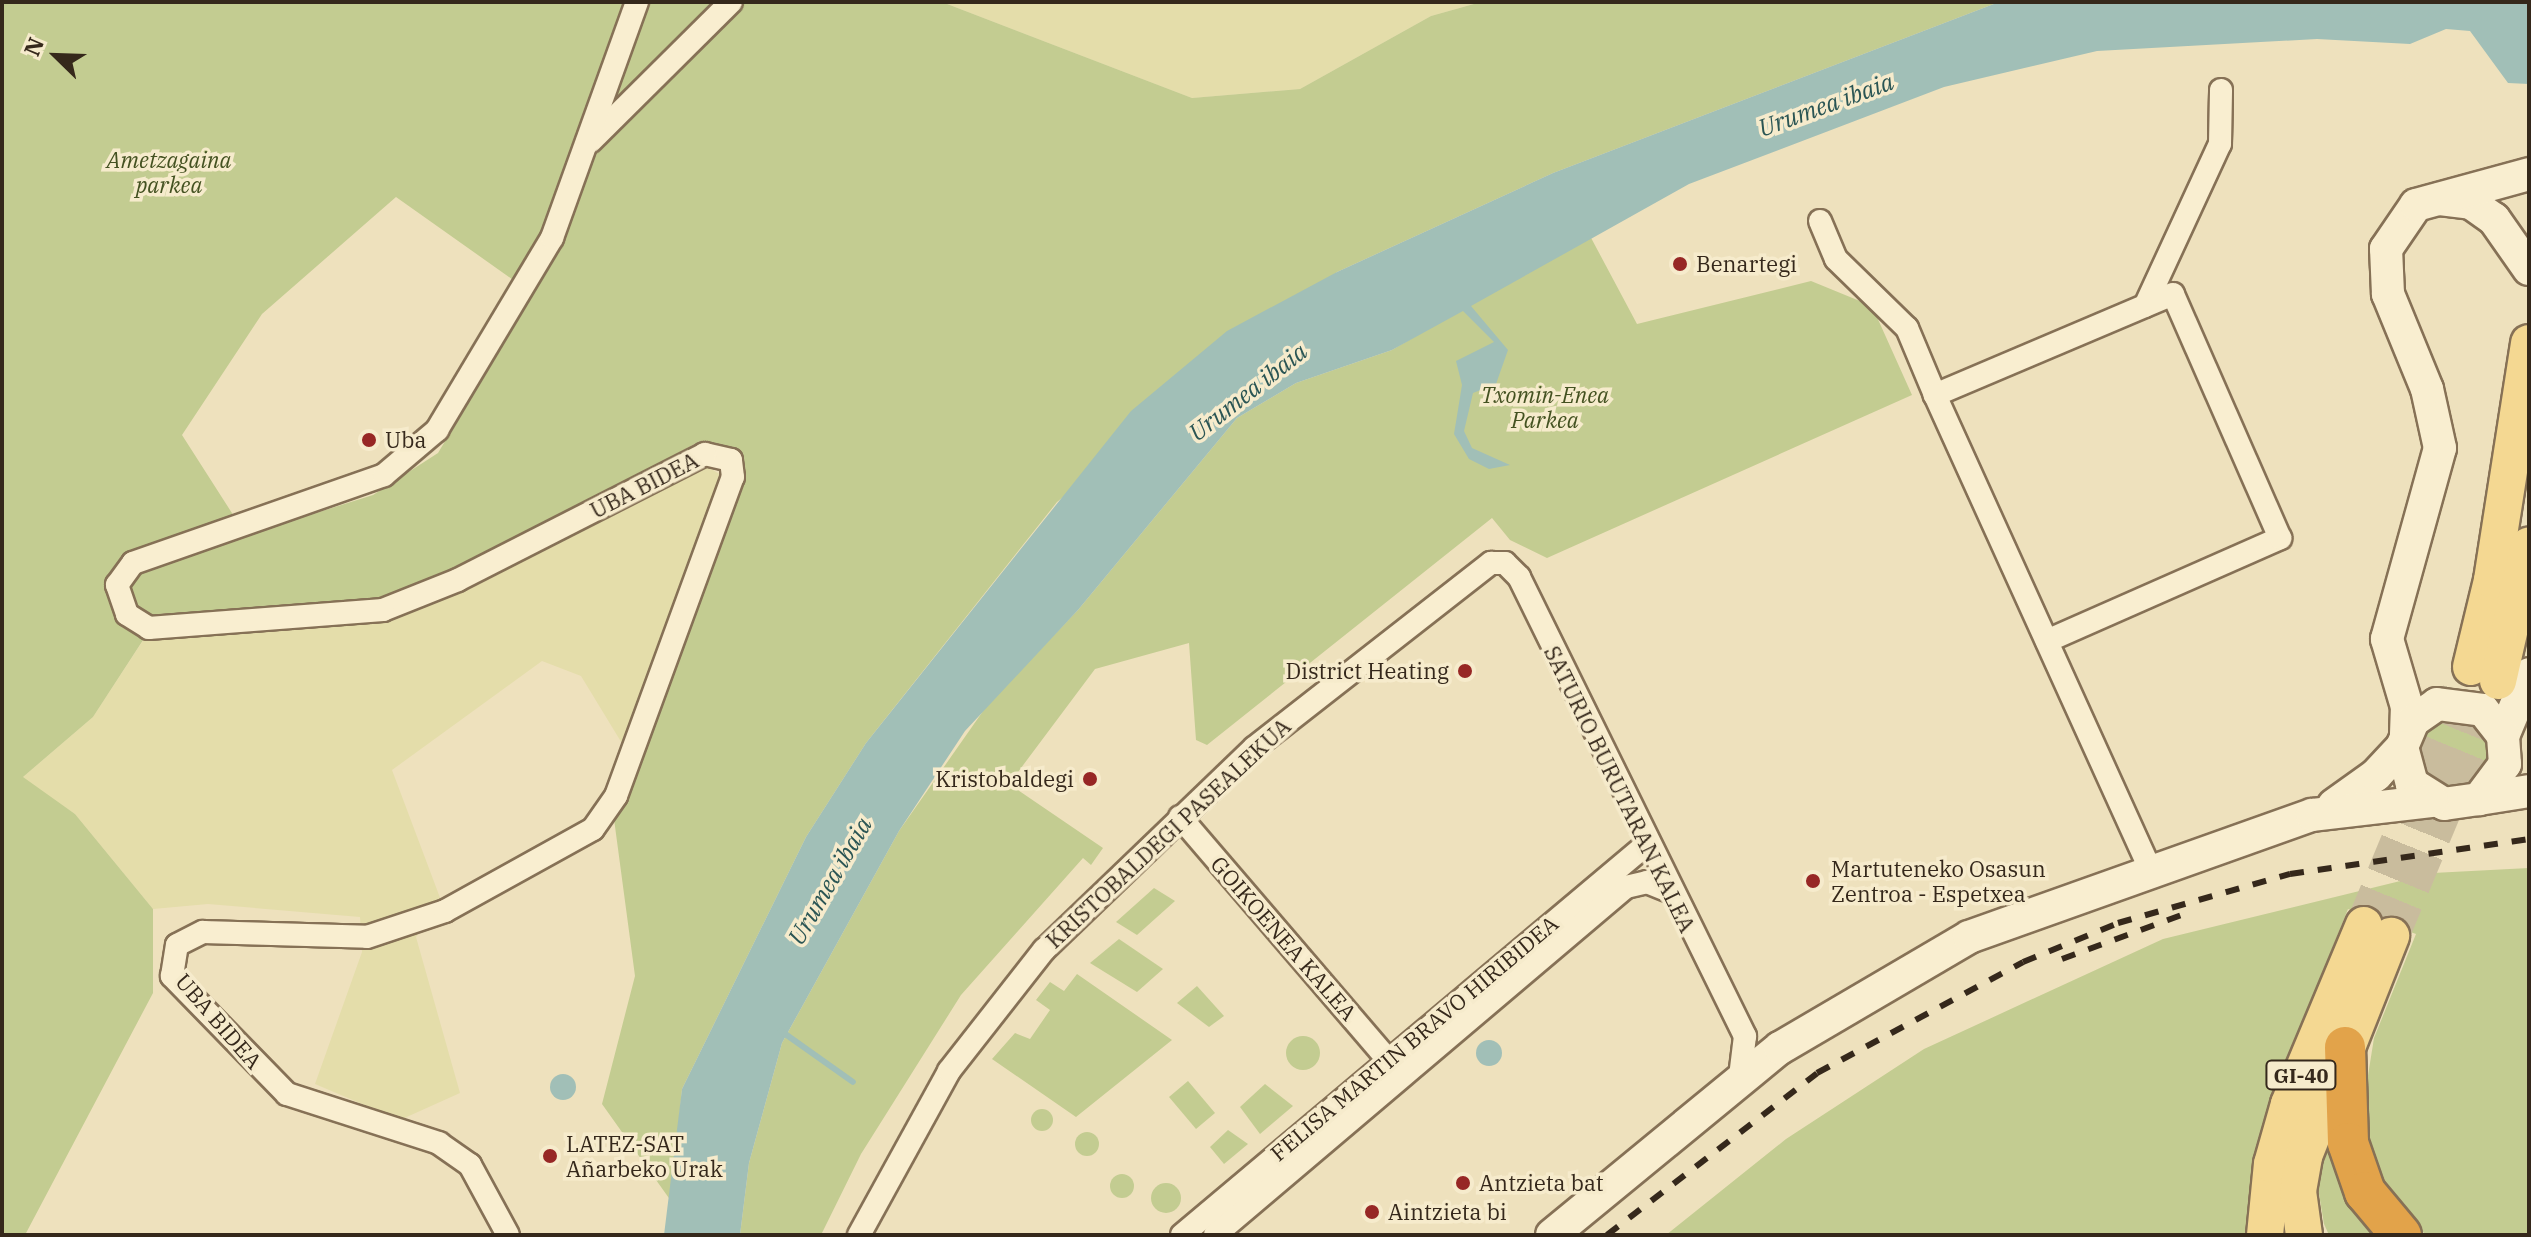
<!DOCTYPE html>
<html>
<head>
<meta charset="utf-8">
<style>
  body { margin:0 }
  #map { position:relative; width:2531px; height:1237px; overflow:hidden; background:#eee1bd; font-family:"IBM Plex Serif",serif }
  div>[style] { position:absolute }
  .farmland>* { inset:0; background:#e4ddaa }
  .green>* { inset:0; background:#c3cc91 }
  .round { border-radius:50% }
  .water>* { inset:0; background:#a1bfb7 }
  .stream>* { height:6px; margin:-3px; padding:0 3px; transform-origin:3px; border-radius:3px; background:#a1bfb7 }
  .primary-tunnel>* { height:36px; margin-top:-18px; transform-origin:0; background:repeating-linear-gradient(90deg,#c9bc9d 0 36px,transparent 0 54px) }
  .roads { filter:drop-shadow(2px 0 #867156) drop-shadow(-2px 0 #867156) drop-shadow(0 2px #867156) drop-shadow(0 -2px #867156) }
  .street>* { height:22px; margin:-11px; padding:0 11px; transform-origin:11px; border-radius:11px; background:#f9eed0 }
  .secondary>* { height:32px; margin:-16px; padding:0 16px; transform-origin:16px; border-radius:16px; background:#f9eed0 }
  .primary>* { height:36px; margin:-18px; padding:0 18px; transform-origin:18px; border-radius:18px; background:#f4d892 }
  .highway>* { height:40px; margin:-20px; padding:0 20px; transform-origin:20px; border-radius:20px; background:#e2a34a }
  .rail>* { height:6px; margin-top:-3px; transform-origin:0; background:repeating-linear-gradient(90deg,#35281b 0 14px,transparent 0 28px) }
  .dots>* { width:22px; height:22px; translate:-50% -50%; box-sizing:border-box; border:4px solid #f6ebcc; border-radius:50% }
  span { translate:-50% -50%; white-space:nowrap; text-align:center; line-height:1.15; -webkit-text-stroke:7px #f6ebcc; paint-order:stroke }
  .shield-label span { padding:2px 6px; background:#f6ebcc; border:2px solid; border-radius:6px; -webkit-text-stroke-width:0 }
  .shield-label { font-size:20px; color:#35281b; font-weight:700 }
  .park-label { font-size:22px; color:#445221; font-style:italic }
  .poi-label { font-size:22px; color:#35281b }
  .left { translate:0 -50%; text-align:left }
  .right { translate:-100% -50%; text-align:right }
  .street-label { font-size:22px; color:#35281b }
  .water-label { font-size:24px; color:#2a5554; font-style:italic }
  .frame { position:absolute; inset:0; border:4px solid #35281b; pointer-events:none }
  .north { position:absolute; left:16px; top:16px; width:80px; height:80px; -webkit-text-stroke:6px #f6ebcc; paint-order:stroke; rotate:293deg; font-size:22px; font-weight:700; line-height:32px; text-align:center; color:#35281b }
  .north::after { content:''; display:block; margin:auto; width:28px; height:36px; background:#35281b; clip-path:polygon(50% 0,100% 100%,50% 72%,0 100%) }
</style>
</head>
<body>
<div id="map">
  <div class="farmland">
    <i style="clip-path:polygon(942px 2px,1481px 2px,1431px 16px,1300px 89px,1192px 98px)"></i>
    <i style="clip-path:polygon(702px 463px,724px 477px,623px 745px,581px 676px,542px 661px,392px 770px,442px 903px,416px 937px,460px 1093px,400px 1120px,315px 1084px,362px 952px,360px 917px,208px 904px,153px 909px,75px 814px,22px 778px,93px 717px,146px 636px,382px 621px,529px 558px)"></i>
  </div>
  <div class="green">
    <i style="clip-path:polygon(evenodd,2px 2px,942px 2px,1192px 98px,1300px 89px,1431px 16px,1481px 2px,1999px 2px,1553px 173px,1337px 272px,1057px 502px,866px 743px,806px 837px,682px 1089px,671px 1201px,602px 1104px,635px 976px,614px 819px,743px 487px,738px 451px,700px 441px,500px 550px,378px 600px,160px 614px,93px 717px,23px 777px,75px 814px,153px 909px,153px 993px,25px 1235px,2px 1235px,2px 2px,396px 197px,533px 294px,438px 453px,373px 495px,246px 535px,182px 435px,262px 314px,396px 197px)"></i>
    <i style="clip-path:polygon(1589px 234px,1637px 324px,1811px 281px,1872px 306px,1912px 395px,1547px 558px,1510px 540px,1492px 518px,1207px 745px,1196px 740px,1189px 643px,1095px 669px,1009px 784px,1103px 848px,1091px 865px,1083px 858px,961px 995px,861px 1154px,821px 1235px,740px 1235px,749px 1163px,782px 1043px,899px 831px,988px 704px,1078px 610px,1237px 418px,1296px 383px,1392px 350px)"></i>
    <i class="round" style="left:2418px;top:718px;width:70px;height:70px"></i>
    <i style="clip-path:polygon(2529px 868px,2529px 1235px,2426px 1235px,2391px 1200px,2370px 1160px,2362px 1113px,2374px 1038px,2416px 934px,2348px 909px,2270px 1103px,2254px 1157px,2246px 1235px,1666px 1235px,1786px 1139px,1924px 1049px,2163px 939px,2433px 873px)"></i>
    <i style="clip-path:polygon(1154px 888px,1175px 901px,1137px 935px,1116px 922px)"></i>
    <i style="clip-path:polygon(1119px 939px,1163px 969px,1137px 992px,1090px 963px)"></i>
    <i style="clip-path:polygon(1077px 974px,1172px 1040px,1076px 1117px,992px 1059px,1015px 1033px,1030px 1039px,1050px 1010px,1036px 1000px,1050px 982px,1064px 991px)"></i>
    <i style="clip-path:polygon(1197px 986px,1224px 1016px,1209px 1027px,1177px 1003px)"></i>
    <i class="round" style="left:1286px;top:1036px;width:34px;height:34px"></i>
    <i style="clip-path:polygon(1188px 1081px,1215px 1113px,1196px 1129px,1169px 1097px)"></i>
    <i style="clip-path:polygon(1265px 1084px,1293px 1106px,1260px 1134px,1240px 1107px)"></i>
    <i class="round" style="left:1031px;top:1109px;width:22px;height:22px"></i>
    <i style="clip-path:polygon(2332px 1120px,2381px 1235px,2329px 1235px,2324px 1224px,2318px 1188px)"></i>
    <i style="clip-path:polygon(1228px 1130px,1248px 1144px,1224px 1164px,1210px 1147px)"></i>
    <i class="round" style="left:1075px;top:1132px;width:24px;height:24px"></i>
    <i class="round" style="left:1110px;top:1174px;width:24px;height:24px"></i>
    <i class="round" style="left:1151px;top:1183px;width:30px;height:30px"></i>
  </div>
  <div class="water">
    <i style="clip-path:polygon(1999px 2px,2529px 2px,2529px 84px,2508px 83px,2470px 31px,2446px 29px,2410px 44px,2317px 39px,2097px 51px,1944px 87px,1689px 184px,1471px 306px,1508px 350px,1496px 384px,1473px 393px,1464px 431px,1472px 448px,1510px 465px,1489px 469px,1469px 459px,1454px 434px,1462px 385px,1456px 361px,1494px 342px,1463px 311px,1392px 350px,1296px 383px,1237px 418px,1078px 610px,965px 731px,899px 831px,782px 1043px,749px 1163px,740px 1235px,664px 1235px,682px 1089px,806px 837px,866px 743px,1131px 411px,1227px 331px,1337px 272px,1553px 173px)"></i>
    <i class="round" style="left:1476px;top:1040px;width:26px;height:26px"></i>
    <i class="round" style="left:550px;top:1074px;width:26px;height:26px"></i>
  </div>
  <div class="stream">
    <i style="left:781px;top:1031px;width:88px;rotate:35.3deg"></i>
  </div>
  <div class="primary-tunnel">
    <i style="left:2364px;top:925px;width:279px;rotate:-67.5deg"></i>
    <i style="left:2391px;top:936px;width:274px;rotate:-67.3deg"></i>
  </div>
  <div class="roads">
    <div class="street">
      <i style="left:591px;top:141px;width:197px;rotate:-44.8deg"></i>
      <i style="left:1820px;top:221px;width:41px;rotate:67.2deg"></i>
      <i style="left:1836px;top:259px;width:99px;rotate:44.2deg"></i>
      <i style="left:1907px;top:328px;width:73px;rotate:67.3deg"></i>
      <i style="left:2145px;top:306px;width:179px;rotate:-65.2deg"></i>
      <i style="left:2220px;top:144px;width:54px;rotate:-88.9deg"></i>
      <i style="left:2047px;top:641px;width:255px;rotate:-23.8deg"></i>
      <i style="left:2280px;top:538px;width:266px;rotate:-113.7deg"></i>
      <i style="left:2173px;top:294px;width:259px;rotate:157deg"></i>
      <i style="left:1935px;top:395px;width:520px;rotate:65.6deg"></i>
      <i style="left:1180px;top:817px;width:320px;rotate:49.4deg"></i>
      <i style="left:508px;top:1235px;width:80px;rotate:-118.5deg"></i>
      <i style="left:470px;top:1165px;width:38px;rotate:-145deg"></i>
      <i style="left:439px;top:1143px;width:160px;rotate:-162.1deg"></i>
      <i style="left:287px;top:1094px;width:165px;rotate:-134.3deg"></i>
      <i style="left:172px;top:976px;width:31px;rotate:-81deg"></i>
      <i style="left:177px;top:945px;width:29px;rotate:-27deg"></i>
      <i style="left:203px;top:932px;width:164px;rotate:1.7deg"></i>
      <i style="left:367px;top:937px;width:82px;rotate:-18.4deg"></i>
      <i style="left:445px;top:911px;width:169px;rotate:-29deg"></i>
      <i style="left:593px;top:829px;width:40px;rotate:-55.1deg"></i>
      <i style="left:616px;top:796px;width:340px;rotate:-69.9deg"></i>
      <i style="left:733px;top:477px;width:17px;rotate:-97deg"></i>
      <i style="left:731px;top:460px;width:27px;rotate:-167deg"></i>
      <i style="left:705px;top:454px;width:277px;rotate:153deg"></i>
      <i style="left:458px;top:580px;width:81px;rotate:158.2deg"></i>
      <i style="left:383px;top:610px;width:235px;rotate:175.6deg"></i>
      <i style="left:149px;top:628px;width:26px;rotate:-148deg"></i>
      <i style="left:127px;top:614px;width:31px;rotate:-109deg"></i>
      <i style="left:117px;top:585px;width:27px;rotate:-54deg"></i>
      <i style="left:133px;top:563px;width:266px;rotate:-19.3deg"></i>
      <i style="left:384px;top:475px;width:70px;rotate:-40.3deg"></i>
      <i style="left:437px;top:430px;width:224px;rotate:-59.1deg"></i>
      <i style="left:552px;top:238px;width:251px;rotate:-70.2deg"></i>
      <i style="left:859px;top:1235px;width:187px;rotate:-61.2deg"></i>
      <i style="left:949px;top:1071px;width:154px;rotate:-51.9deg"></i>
      <i style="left:1044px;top:950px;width:291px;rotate:-43.9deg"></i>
      <i style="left:1254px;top:748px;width:301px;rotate:-38deg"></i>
      <i style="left:1491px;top:563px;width:14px"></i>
      <i style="left:1505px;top:563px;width:20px;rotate:45deg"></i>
      <i style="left:1519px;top:577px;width:512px;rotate:63.79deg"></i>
      <i style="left:1745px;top:1036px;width:41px;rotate:97deg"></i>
      <i style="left:1182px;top:1235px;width:608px;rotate:-40.06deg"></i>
      <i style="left:1215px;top:1235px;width:539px;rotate:-40.26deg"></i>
      <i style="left:1626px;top:887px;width:22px;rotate:-13deg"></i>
      <i style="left:1647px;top:882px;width:24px;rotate:22deg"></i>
    </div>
    <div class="secondary">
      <i style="left:2440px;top:199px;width:31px;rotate:7deg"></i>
      <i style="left:2471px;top:203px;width:28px;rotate:35deg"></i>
      <i style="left:2494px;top:219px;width:61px;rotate:55deg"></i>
      <i style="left:2406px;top:734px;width:27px;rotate:-88deg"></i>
      <i style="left:2407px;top:707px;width:71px;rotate:-106.4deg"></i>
      <i style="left:2387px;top:639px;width:198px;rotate:-74.5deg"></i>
      <i style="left:2440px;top:448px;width:60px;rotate:-102.4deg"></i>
      <i style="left:2427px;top:389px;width:103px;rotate:-112.3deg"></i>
      <i style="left:2388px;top:294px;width:45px;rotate:-92.5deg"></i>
      <i style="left:2386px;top:249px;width:53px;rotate:-55.7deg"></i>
      <i style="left:2416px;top:205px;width:117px;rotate:-15.3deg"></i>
      <i style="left:2503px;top:736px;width:67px;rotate:-67.2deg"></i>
      <i style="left:2479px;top:799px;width:51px;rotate:-9.1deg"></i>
      <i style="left:2334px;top:805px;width:52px;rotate:-35.5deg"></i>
      <i style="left:2376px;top:775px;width:38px;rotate:-47deg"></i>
      <i style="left:2402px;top:747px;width:28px;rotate:-67deg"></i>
      <i style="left:2413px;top:721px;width:29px;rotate:-35deg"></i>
      <i style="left:2437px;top:704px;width:46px;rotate:7.4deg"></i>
      <i style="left:2483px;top:710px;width:33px;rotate:52deg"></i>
      <i style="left:2503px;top:736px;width:28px;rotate:86deg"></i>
      <i style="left:2505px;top:764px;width:44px;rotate:126.6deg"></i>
      <i style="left:2479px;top:799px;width:35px;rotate:172deg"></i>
      <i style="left:2444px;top:804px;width:38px;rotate:-148deg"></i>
      <i style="left:2412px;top:784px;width:38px;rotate:-105deg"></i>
      <i style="left:1552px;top:1235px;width:295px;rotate:-39.4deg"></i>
      <i style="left:1780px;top:1048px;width:219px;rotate:-30.4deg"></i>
      <i style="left:1969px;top:937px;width:364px;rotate:-19.6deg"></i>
      <i style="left:2312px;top:815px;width:121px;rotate:-6.7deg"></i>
    </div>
    <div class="primary">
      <i style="left:2471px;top:667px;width:89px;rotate:-76.4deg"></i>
      <i style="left:2492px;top:580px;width:240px;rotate:-81.1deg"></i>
      <i style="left:2498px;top:681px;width:139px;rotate:-77.2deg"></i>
      <i style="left:2265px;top:1235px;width:71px;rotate:-84.4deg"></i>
      <i style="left:2272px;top:1164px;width:62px;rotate:-74.2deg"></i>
      <i style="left:2289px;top:1104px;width:194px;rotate:-67.3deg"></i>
      <i style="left:2304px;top:1235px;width:44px;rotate:-97.8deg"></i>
      <i style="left:2298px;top:1191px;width:36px;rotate:-80deg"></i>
      <i style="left:2304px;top:1156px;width:237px;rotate:-68.4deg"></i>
    </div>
    <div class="highway">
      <i style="left:2345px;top:1047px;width:96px;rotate:88.2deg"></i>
      <i style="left:2348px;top:1143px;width:52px;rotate:70.9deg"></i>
      <i style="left:2365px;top:1192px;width:56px;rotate:50.1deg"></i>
    </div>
  </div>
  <div class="rail">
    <i style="left:2062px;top:959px;width:136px;rotate:-20.2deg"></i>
    <i style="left:1607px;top:1235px;width:265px;rotate:-37.6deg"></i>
    <i style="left:1817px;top:1073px;width:234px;rotate:-28.3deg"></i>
    <i style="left:2023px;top:962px;width:103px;rotate:-22.3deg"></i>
    <i style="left:2118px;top:923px;width:179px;rotate:-15.9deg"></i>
    <i style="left:2290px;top:874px;width:242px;rotate:-8.3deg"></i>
  </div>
  <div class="dots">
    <i style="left:1680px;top:264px;background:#972725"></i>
    <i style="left:369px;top:440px;background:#972725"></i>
    <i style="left:1465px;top:671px;background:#972725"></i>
    <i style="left:1090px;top:779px;background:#972725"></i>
    <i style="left:1813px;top:881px;background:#972725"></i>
    <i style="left:550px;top:1156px;background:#972725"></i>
    <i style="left:1463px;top:1183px;background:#972725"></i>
    <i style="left:1372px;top:1212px;background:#972725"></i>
  </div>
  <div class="shield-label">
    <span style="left:2301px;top:1075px">GI-40</span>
  </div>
  <div class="park-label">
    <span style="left:169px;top:172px">Ametzagaina<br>parkea</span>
    <span style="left:1545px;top:407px">Txomin-Enea<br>Parkea</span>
  </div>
  <div class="poi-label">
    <span class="left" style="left:1696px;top:264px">Benartegi</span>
    <span class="left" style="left:385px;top:440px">Uba</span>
    <span class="right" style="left:1449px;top:671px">District Heating</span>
    <span class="right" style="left:1074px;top:779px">Kristobaldegi</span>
    <span class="left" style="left:1831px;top:881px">Martuteneko Osasun<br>Zentroa - Espetxea</span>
    <span class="left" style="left:566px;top:1156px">LATEZ-SAT<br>Añarbeko Urak</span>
    <span class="left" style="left:1479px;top:1183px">Antzieta bat</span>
    <span class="left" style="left:1388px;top:1212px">Aintzieta bi</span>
  </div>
  <div class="street-label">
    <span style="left:644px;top:485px;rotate:-27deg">UBA BIDEA</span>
    <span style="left:1620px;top:789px;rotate:64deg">SATURIO BURUTARAN KALEA</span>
    <span style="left:1168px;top:833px;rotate:-43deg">KRISTOBALDEGI PASEALEKUA</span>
    <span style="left:1284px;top:938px;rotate:49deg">GOIKOENEA KALEA</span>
    <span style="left:219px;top:1021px;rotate:49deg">UBA BIDEA</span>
    <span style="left:1414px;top:1038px;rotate:-40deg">FELISA MARTIN BRAVO HIRIBIDEA</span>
  </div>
  <div class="water-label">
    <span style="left:1826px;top:105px;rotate:-20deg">Urumea ibaia</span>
    <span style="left:1248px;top:392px;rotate:-38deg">Urumea ibaia</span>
    <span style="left:830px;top:881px;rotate:-60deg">Urumea ibaia</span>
  </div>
  <div class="frame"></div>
  <div class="north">N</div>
</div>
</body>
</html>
